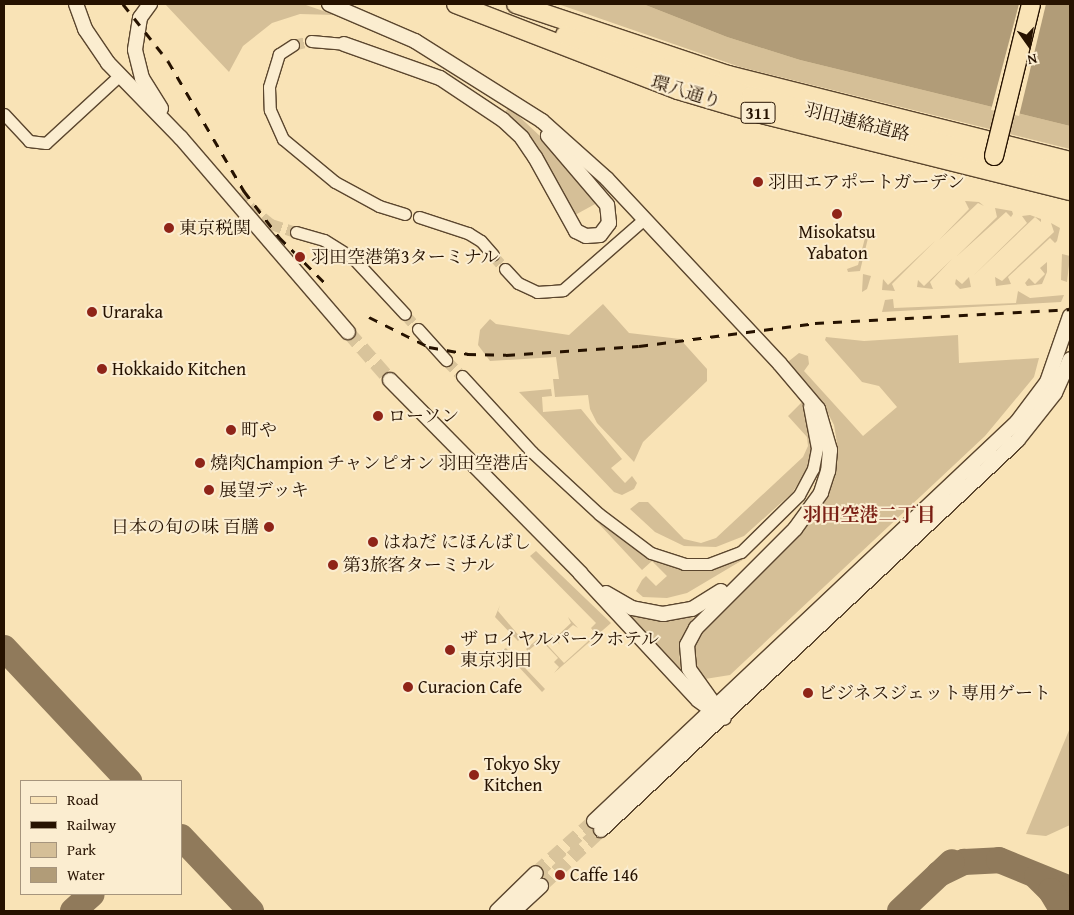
<!DOCTYPE html>
<html>
<head>
<meta charset="utf-8">
<style>
  body { margin:0 }
  #map { position:relative; width:1074px; height:915px; overflow:hidden; background:#f9e3b6; font-family:"Gentium Book Plus","Noto Serif JP",serif }
  div>[style] { position:absolute }
  .green>* { inset:0; background:#d5bf97 }
  .water>* { inset:0; background:#b19c78 }
  .pier>* { inset:0; background:#f9e3b6 }
  .taxiway>* { height:26px; margin:-13px; padding:0 13px; transform-origin:13px; border-radius:13px; background:#907a5b }
  .minor-tunnel>* { height:11px; margin-top:-5.5px; transform-origin:0; background:repeating-linear-gradient(90deg,#d9c49b 0 11px,transparent 0 16.5px) }
  .tertiary-tunnel>* { height:14px; margin-top:-7px; transform-origin:0; background:repeating-linear-gradient(90deg,#d9c49b 0 14px,transparent 0 21px) }
  .roads { filter:drop-shadow(1px 0 #5b462e) drop-shadow(-1px 0 #5b462e) drop-shadow(0 1px #5b462e) drop-shadow(0 -1px #5b462e) }
  .minor>* { height:11px; margin:-5.5px; padding:0 5.5px; transform-origin:5.5px; border-radius:5.5px; background:#fbedd0 }
  .tertiary>* { height:14px; margin:-7px; padding:0 7px; transform-origin:7px; border-radius:7px; background:#fbedd0 }
  .primary>* { height:18px; margin:-9px; padding:0 9px; transform-origin:9px; border-radius:9px; background:#f9e3b6 }
  .rail>* { height:3px; margin-top:-1.5px; transform-origin:0; background:repeating-linear-gradient(90deg,#261200 0 9px,transparent 0 18px) }
  .bridges { filter:drop-shadow(1px 0 #261200) drop-shadow(-1px 0 #261200) drop-shadow(0 1px #261200) drop-shadow(0 -1px #261200) }
  .primary-bridge>* { height:18px; margin:-9px; padding:0 9px; transform-origin:9px; border-radius:9px; background:#f9e3b6 }
  .dots>* { width:14px; height:14px; translate:-50% -50%; box-sizing:border-box; border:2px solid #fbedd0; border-radius:50% }
  span { translate:-50% -50%; white-space:nowrap; text-align:center; line-height:1.15; -webkit-text-stroke:4px #fbedd0; paint-order:stroke }
  .shield-label span { padding:1px 4px; background:#fbedd0; border:1px solid; border-radius:4px; -webkit-text-stroke-width:0 }
  .shield-label { font-size:16px; color:#261200; font-weight:700 }
  .street-label { font-size:18px; color:#261200 }
  .poi-label { font-size:18px; color:#261200 }
  .left { translate:0 -50%; text-align:left }
  .right { translate:-100% -50%; text-align:right }
  .neighbourhood-label { font-size:19px; color:#7a1f14; font-weight:700 }
  .frame { position:absolute; inset:0; border:5px solid #261200; pointer-events:none }
  .legend { position:absolute; left:20px; top:780px; width:162px; height:115px; box-sizing:border-box; background:#fbedd0; border:1px solid #a6957d; margin:0; padding:6px 9px; list-style:none; font-size:15px; color:#261200 }
  .legend li { display:flex; align-items:center; gap:10px; height:25px }
  .legend b { width:25px; border:1px solid #a6957d }
  .north { position:absolute; left:1004px; top:20px; width:50px; height:50px; -webkit-text-stroke:4px #fbedd0; paint-order:stroke; rotate:167deg; font-size:14px; font-weight:700; line-height:20px; text-align:center; color:#261200 }
  .north::after { content:''; display:block; margin:auto; width:18px; height:22px; background:#261200; clip-path:polygon(50% 0,100% 100%,50% 72%,0 100%) }
</style>
</head>
<body>
<div id="map">
  <div class="green">
    <i style="clip-path:polygon(165px 4px,303px 4px,335px 15px,300px 14px,272px 23px,243px 46px,229px 72px)"></i>
    <i style="clip-path:polygon(558px 4px,643px 4px,727px 37px,800px 60px,1070px 126px,1070px 149px,740px 67px)"></i>
    <i style="clip-path:polygon(509px 107px,557px 152px,597px 203px,575px 215px,528px 135px,504px 113px)"></i>
    <i style="clip-path:polygon(965px 201px,979px 202px,984px 206px,978px 203px,939px 240px,969px 209px)"></i>
    <i style="clip-path:polygon(995px 208px,1012px 211px,1013px 214px,1011px 217px,1006px 212px,956px 257px,997px 217px)"></i>
    <i style="clip-path:polygon(1030px 215px,1041px 219px,1041px 222px,1035px 217px,973px 276px,1027px 223px,1022px 216px)"></i>
    <i style="clip-path:polygon(1051px 223px,1060px 228px,1057px 241px,1055px 243px,1050px 238px,1008px 277px,1011px 284px,996px 286px,995px 277px,1002px 281px,1054px 232px)"></i>
    <i style="clip-path:polygon(866px 234px,869px 234px,860px 271px,848px 272px,847px 269px,858px 265px)"></i>
    <i style="clip-path:polygon(935px 241px,892px 284px,895px 291px,882px 290px,883px 279px,888px 285px)"></i>
    <i style="clip-path:polygon(1062px 254px,1070px 256px,1067px 282px,1061px 280px)"></i>
    <i style="clip-path:polygon(952px 259px,930px 282px,933px 289px,917px 287px,918px 280px,924px 286px)"></i>
    <i style="clip-path:polygon(1047px 262px,1047px 272px,1042px 284px,1027px 286px,1025px 283px,1029px 278px,1035px 284px,1045px 274px,1040px 268px)"></i>
    <i style="clip-path:polygon(863px 274px,871px 276px,867px 289px,862px 292px)"></i>
    <i style="clip-path:polygon(969px 277px,971px 287px,960px 289px,955px 284px,956px 279px,962px 284px)"></i>
    <i style="clip-path:polygon(1018px 291px,1030px 298px,1064px 295px,1061px 302px,882px 312px,885px 300px,893px 299px,894px 308px,1016px 303px)"></i>
    <i style="clip-path:polygon(603px 304px,629px 333px,680px 339px,707px 369px,707px 381px,643px 442px,634px 462px,597px 423px,590px 409px,588px 395px,555px 397px,553px 379px,559px 379px,556px 357px,490px 361px,478px 345px,480px 330px,490px 319px,496px 324px,569px 335px)"></i>
    <i style="clip-path:polygon(958px 335px,959px 363px,1039px 358px,1034px 377px,985px 436px,730px 675px,705px 679px,695px 663px,695px 643px,701px 631px,822px 505px,834px 480px,837px 443px,834px 425px,822px 402px,789px 367px,789px 361px,799px 353px,808px 356px,809px 364px,804px 371px,863px 436px,897px 407px,879px 386px,862px 382px,825px 340px,826px 337px,864px 341px)"></i>
    <i style="clip-path:polygon(551px 389px,552px 396px,542px 397px,543px 412px,581px 409px,622px 459px,611px 468px,625px 483px,632px 476px,637px 483px,634px 489px,622px 495px,614px 492px,519px 392px)"></i>
    <i style="clip-path:polygon(803px 401px,810px 417px,812px 456px,806px 472px,792px 493px,744px 536px,716px 547px,684px 546px,655px 532px,630px 509px,639px 502px,648px 502px,684px 539px,701px 543px,716px 538px,803px 457px,808px 446px,807px 437px,788px 416px)"></i>
    <i style="clip-path:polygon(586px 510px,623px 540px,661px 564px,695px 571px,746px 558px,687px 593px,667px 598px,643px 597px,636px 591px,642px 580px,646px 576px,656px 586px,667px 576px,652px 561px,642px 570px)"></i>
    <i style="clip-path:polygon(536px 551px,611px 623px,554px 673px,559px 667px,554px 662px,558px 658px,541px 640px,528px 651px,526px 649px,540px 637px,564px 663px,596px 634px,591px 628px,596px 623px,530px 556px)"></i>
    <i style="clip-path:polygon(500px 605px,498px 611px,520px 637px,526px 632px,518px 641px,495px 617px)"></i>
    <i style="clip-path:polygon(621px 611px,654px 620px,695px 614px,679px 644px,680px 664px,686px 678px)"></i>
    <i style="clip-path:polygon(568px 617px,578px 628px,573px 625px,557px 639px,560px 645px,550px 633px,556px 637px,571px 623px)"></i>
    <i style="clip-path:polygon(506px 648px,545px 689px,542px 692px,506px 653px,502px 655px,499px 652px)"></i>
    <i style="clip-path:polygon(1070px 728px,1070px 825px,1046px 836px,1026px 834px)"></i>
  </div>
  <div class="water">
    <i style="clip-path:polygon(643px 4px,1070px 4px,1070px 126px,800px 60px,727px 37px)"></i>
  </div>
  <div class="pier">
    <i style="clip-path:polygon(1019px 4px,1046px 4px,1019px 116px,991px 110px)"></i>
  </div>
  <div class="taxiway">
    <i style="left:4px;top:648px;width:183px;rotate:46.8deg"></i>
    <i style="left:181px;top:837px;width:102px;rotate:46.6deg"></i>
    <i style="left:939px;top:874px;width:28px;rotate:-26deg"></i>
    <i style="left:964px;top:862px;width:35px;rotate:-3deg"></i>
    <i style="left:999px;top:860px;width:77px;rotate:22.2deg"></i>
    <i style="left:1037px;top:877px;width:20px;rotate:45deg"></i>
    <i style="left:1051px;top:891px;width:23px;rotate:59deg"></i>
    <i style="left:73px;top:911px;width:25px;rotate:-42deg"></i>
    <i style="left:900px;top:911px;width:71px;rotate:-43.3deg"></i>
  </div>
  <div class="minor-tunnel">
    <i style="left:293px;top:45px;width:18px;rotate:-13deg"></i>
    <i style="left:237px;top:196px;width:44px;rotate:39.5deg"></i>
    <i style="left:271px;top:224px;width:26px;rotate:18deg"></i>
    <i style="left:493px;top:255px;width:18px;rotate:49deg"></i>
    <i style="left:405px;top:314px;width:20px;rotate:49deg"></i>
    <i style="left:446px;top:360px;width:23px;rotate:45deg"></i>
  </div>
  <div class="tertiary-tunnel">
    <i style="left:348px;top:332px;width:64px;rotate:48.8deg"></i>
    <i style="left:536px;top:873px;width:78px;rotate:-41.9deg"></i>
    <i style="left:541px;top:886px;width:82px;rotate:-43deg"></i>
  </div>
  <div class="roads">
    <div class="minor">
      <i style="left:311px;top:41px;width:33px;rotate:5deg"></i>
      <i style="left:293px;top:45px;width:17px;rotate:147deg"></i>
      <i style="left:279px;top:54px;width:34px;rotate:107deg"></i>
      <i style="left:269px;top:87px;width:23px;rotate:88deg"></i>
      <i style="left:270px;top:110px;width:32px;rotate:66deg"></i>
      <i style="left:283px;top:139px;width:67px;rotate:39.6deg"></i>
      <i style="left:335px;top:182px;width:50px;rotate:28.6deg"></i>
      <i style="left:379px;top:206px;width:27px;rotate:17deg"></i>
      <i style="left:4px;top:114px;width:37px;rotate:47deg"></i>
      <i style="left:29px;top:141px;width:17px;rotate:7deg"></i>
      <i style="left:46px;top:143px;width:100px;rotate:-42.6deg"></i>
      <i style="left:419px;top:217px;width:52px;rotate:18.1deg"></i>
      <i style="left:468px;top:233px;width:15px;rotate:32deg"></i>
      <i style="left:481px;top:241px;width:18px;rotate:49deg"></i>
      <i style="left:296px;top:232px;width:29px;rotate:16deg"></i>
      <i style="left:324px;top:240px;width:34px;rotate:32deg"></i>
      <i style="left:353px;top:258px;width:76px;rotate:47.1deg"></i>
      <i style="left:505px;top:269px;width:19px;rotate:47deg"></i>
      <i style="left:518px;top:283px;width:21px;rotate:25deg"></i>
      <i style="left:537px;top:292px;width:26px;rotate:-4deg"></i>
      <i style="left:563px;top:290px;width:108px;rotate:-41.2deg"></i>
      <i style="left:418px;top:329px;width:42px;rotate:47.9deg"></i>
      <i style="left:462px;top:376px;width:103px;rotate:47.4deg"></i>
      <i style="left:532px;top:452px;width:91px;rotate:42.8deg"></i>
      <i style="left:599px;top:514px;width:65px;rotate:36.9deg"></i>
      <i style="left:651px;top:553px;width:35px;rotate:18deg"></i>
      <i style="left:684px;top:564px;width:25px"></i>
      <i style="left:709px;top:564px;width:34px;rotate:-21deg"></i>
      <i style="left:741px;top:552px;width:81px;rotate:-44.5deg"></i>
      <i style="left:799px;top:495px;width:30px;rotate:-62deg"></i>
      <i style="left:813px;top:469px;width:21px;rotate:-79deg"></i>
      <i style="left:817px;top:448px;width:43px;rotate:-100.8deg"></i>
    </div>
    <div class="tertiary">
      <i style="left:76px;top:4px;width:27px;rotate:70deg"></i>
      <i style="left:85px;top:29px;width:41px;rotate:55.9deg"></i>
      <i style="left:108px;top:63px;width:105px;rotate:45.8deg"></i>
      <i style="left:181px;top:138px;width:256px;rotate:49.3deg"></i>
      <i style="left:150px;top:4px;width:17px;rotate:126deg"></i>
      <i style="left:140px;top:18px;width:32px;rotate:99deg"></i>
      <i style="left:135px;top:50px;width:29px;rotate:76deg"></i>
      <i style="left:142px;top:78px;width:36px;rotate:58deg"></i>
      <i style="left:329px;top:4px;width:94px;rotate:23.3deg"></i>
      <i style="left:415px;top:41px;width:150px;rotate:32.2deg"></i>
      <i style="left:542px;top:121px;width:87px;rotate:41.7deg"></i>
      <i style="left:607px;top:179px;width:253px;rotate:46.9deg"></i>
      <i style="left:780px;top:364px;width:59px;rotate:49.8deg"></i>
      <i style="left:818px;top:409px;width:43px;rotate:73.7deg"></i>
      <i style="left:830px;top:450px;width:21px;rotate:95deg"></i>
      <i style="left:828px;top:471px;width:23px;rotate:108deg"></i>
      <i style="left:821px;top:493px;width:44px;rotate:125.8deg"></i>
      <i style="left:795px;top:529px;width:140px;rotate:135deg"></i>
      <i style="left:696px;top:628px;width:19px;rotate:118deg"></i>
      <i style="left:687px;top:645px;width:24px;rotate:85deg"></i>
      <i style="left:689px;top:669px;width:60px;rotate:54.5deg"></i>
      <i style="left:344px;top:44px;width:102px;rotate:19.5deg"></i>
      <i style="left:440px;top:78px;width:76px;rotate:33.7deg"></i>
      <i style="left:503px;top:120px;width:26px;rotate:43deg"></i>
      <i style="left:522px;top:138px;width:23px;rotate:56deg"></i>
      <i style="left:535px;top:157px;width:85px;rotate:61deg"></i>
      <i style="left:576px;top:231px;width:11px;rotate:27deg"></i>
      <i style="left:586px;top:236px;width:14px;rotate:-4deg"></i>
      <i style="left:600px;top:235px;width:15px;rotate:-53deg"></i>
      <i style="left:609px;top:223px;width:18px;rotate:-96deg"></i>
      <i style="left:607px;top:205px;width:91px;rotate:-130.5deg"></i>
      <i style="left:390px;top:380px;width:271px;rotate:45.4deg"></i>
      <i style="left:580px;top:573px;width:173px;rotate:47.1deg"></i>
      <i style="left:698px;top:700px;width:24px;rotate:36deg"></i>
      <i style="left:606px;top:593px;width:30px;rotate:30deg"></i>
      <i style="left:632px;top:608px;width:32px;rotate:11deg"></i>
      <i style="left:663px;top:614px;width:29px;rotate:-10deg"></i>
      <i style="left:692px;top:609px;width:34px;rotate:-32deg"></i>
      <i style="left:594px;top:821px;width:581px;rotate:-43.33deg"></i>
      <i style="left:1017px;top:422px;width:50px;rotate:-53.1deg"></i>
      <i style="left:1047px;top:382px;width:70px;rotate:-70.8deg"></i>
      <i style="left:601px;top:830px;width:570px;rotate:-43.08deg"></i>
      <i style="left:1017px;top:441px;width:61px;rotate:-51.6deg"></i>
      <i style="left:1055px;top:393px;width:37px;rotate:-66deg"></i>
      <i style="left:497px;top:911px;width:54px;rotate:-44.3deg"></i>
      <i style="left:514px;top:911px;width:37px;rotate:-43deg"></i>
    </div>
    <div class="primary">
      <i style="left:456px;top:4px;width:238px;rotate:21.2deg"></i>
      <i style="left:678px;top:90px;width:74px;rotate:16.5deg"></i>
      <i style="left:749px;top:111px;width:331px;rotate:14deg"></i>
      <i style="left:516px;top:4px;width:224px;rotate:18.5deg"></i>
      <i style="left:728px;top:75px;width:353px;rotate:14.1deg"></i>
      <i style="left:565px;top:35px;width:196px;rotate:18.2deg"></i>
      <i style="left:751px;top:96px;width:329px;rotate:13.9deg"></i>
    </div>
  </div>
  <div class="rail">
    <i style="left:123px;top:4px;width:73px;rotate:51.7deg"></i>
    <i style="left:168px;top:61px;width:151px;rotate:59.7deg"></i>
    <i style="left:244px;top:191px;width:58px;rotate:52.7deg"></i>
    <i style="left:279px;top:237px;width:71px;rotate:45deg"></i>
    <i style="left:369px;top:317px;width:67px;rotate:26.6deg"></i>
    <i style="left:429px;top:347px;width:39px;rotate:10deg"></i>
    <i style="left:467px;top:354px;width:39px;rotate:1deg"></i>
    <i style="left:506px;top:355px;width:133px;rotate:-3.9deg"></i>
    <i style="left:639px;top:346px;width:177px;rotate:-7.4deg"></i>
    <i style="left:815px;top:323px;width:255px;rotate:-3.1deg"></i>
  </div>
  <div class="bridges">
    <div class="primary-bridge">
      <i style="left:994px;top:156px;width:156px;rotate:-76.3deg"></i>
    </div>
  </div>
  <div class="dots">
    <i style="left:758px;top:182px;background:#8f2418"></i>
    <i style="left:837px;top:214px;background:#8f2418"></i>
    <i style="left:169px;top:228px;background:#8f2418"></i>
    <i style="left:300px;top:257px;background:#8f2418"></i>
    <i style="left:92px;top:312px;background:#8f2418"></i>
    <i style="left:102px;top:369px;background:#8f2418"></i>
    <i style="left:378px;top:416px;background:#8f2418"></i>
    <i style="left:231px;top:430px;background:#8f2418"></i>
    <i style="left:200px;top:463px;background:#8f2418"></i>
    <i style="left:209px;top:490px;background:#8f2418"></i>
    <i style="left:269px;top:527px;background:#8f2418"></i>
    <i style="left:373px;top:542px;background:#8f2418"></i>
    <i style="left:333px;top:565px;background:#8f2418"></i>
    <i style="left:450px;top:650px;background:#8f2418"></i>
    <i style="left:408px;top:687px;background:#8f2418"></i>
    <i style="left:808px;top:693px;background:#8f2418"></i>
    <i style="left:474px;top:775px;background:#8f2418"></i>
    <i style="left:560px;top:875px;background:#8f2418"></i>
  </div>
  <div class="shield-label">
    <span style="left:758px;top:113px">311</span>
  </div>
  <div class="street-label">
    <span style="left:686px;top:92px;rotate:17deg">環八通り</span>
    <span style="left:857px;top:122px;rotate:14deg">羽田連絡道路</span>
  </div>
  <div class="poi-label">
    <span class="left" style="left:768px;top:182px">羽田エアポートガーデン</span>
    <span class="left" style="left:179px;top:228px">東京税関</span>
    <span style="left:837px;top:243px">Misokatsu<br>Yabaton</span>
    <span class="left" style="left:311px;top:257px">羽田空港第3ターミナル</span>
    <span class="left" style="left:102px;top:312px">Uraraka</span>
    <span class="left" style="left:112px;top:369px">Hokkaido Kitchen</span>
    <span class="left" style="left:388px;top:416px">ローソン</span>
    <span class="left" style="left:241px;top:430px">町や</span>
    <span class="left" style="left:210px;top:463px">燒肉Champion チャンピオン 羽田空港店</span>
    <span class="left" style="left:219px;top:490px">展望デッキ</span>
    <span class="right" style="left:259px;top:527px">日本の旬の味 百膳</span>
    <span class="left" style="left:383px;top:542px">はねだ にほんばし</span>
    <span class="left" style="left:343px;top:565px">第3旅客ターミナル</span>
    <span class="left" style="left:460px;top:650px">ザ ロイヤルパークホテル<br>東京羽田</span>
    <span class="left" style="left:418px;top:687px">Curacion Cafe</span>
    <span class="left" style="left:818px;top:693px">ビジネスジェット専用ゲート</span>
    <span class="left" style="left:484px;top:775px">Tokyo Sky<br>Kitchen</span>
    <span class="left" style="left:570px;top:875px">Caffe 146</span>
  </div>
  <div class="neighbourhood-label">
    <span style="left:869px;top:515px">羽田空港二丁目</span>
  </div>
  <div class="frame"></div>
  <ul class="legend">
  <li><b style="height:6px;background:#f9e3b6"></b>Road</li>
  <li><b style="height:6px;background:#261200"></b>Railway</li>
  <li><b style="height:14px;background:#d5bf97"></b>Park</li>
  <li><b style="height:14px;background:#b19c78"></b>Water</li>
  </ul>
  <div class="north">N</div>
</div>
</body>
</html>
